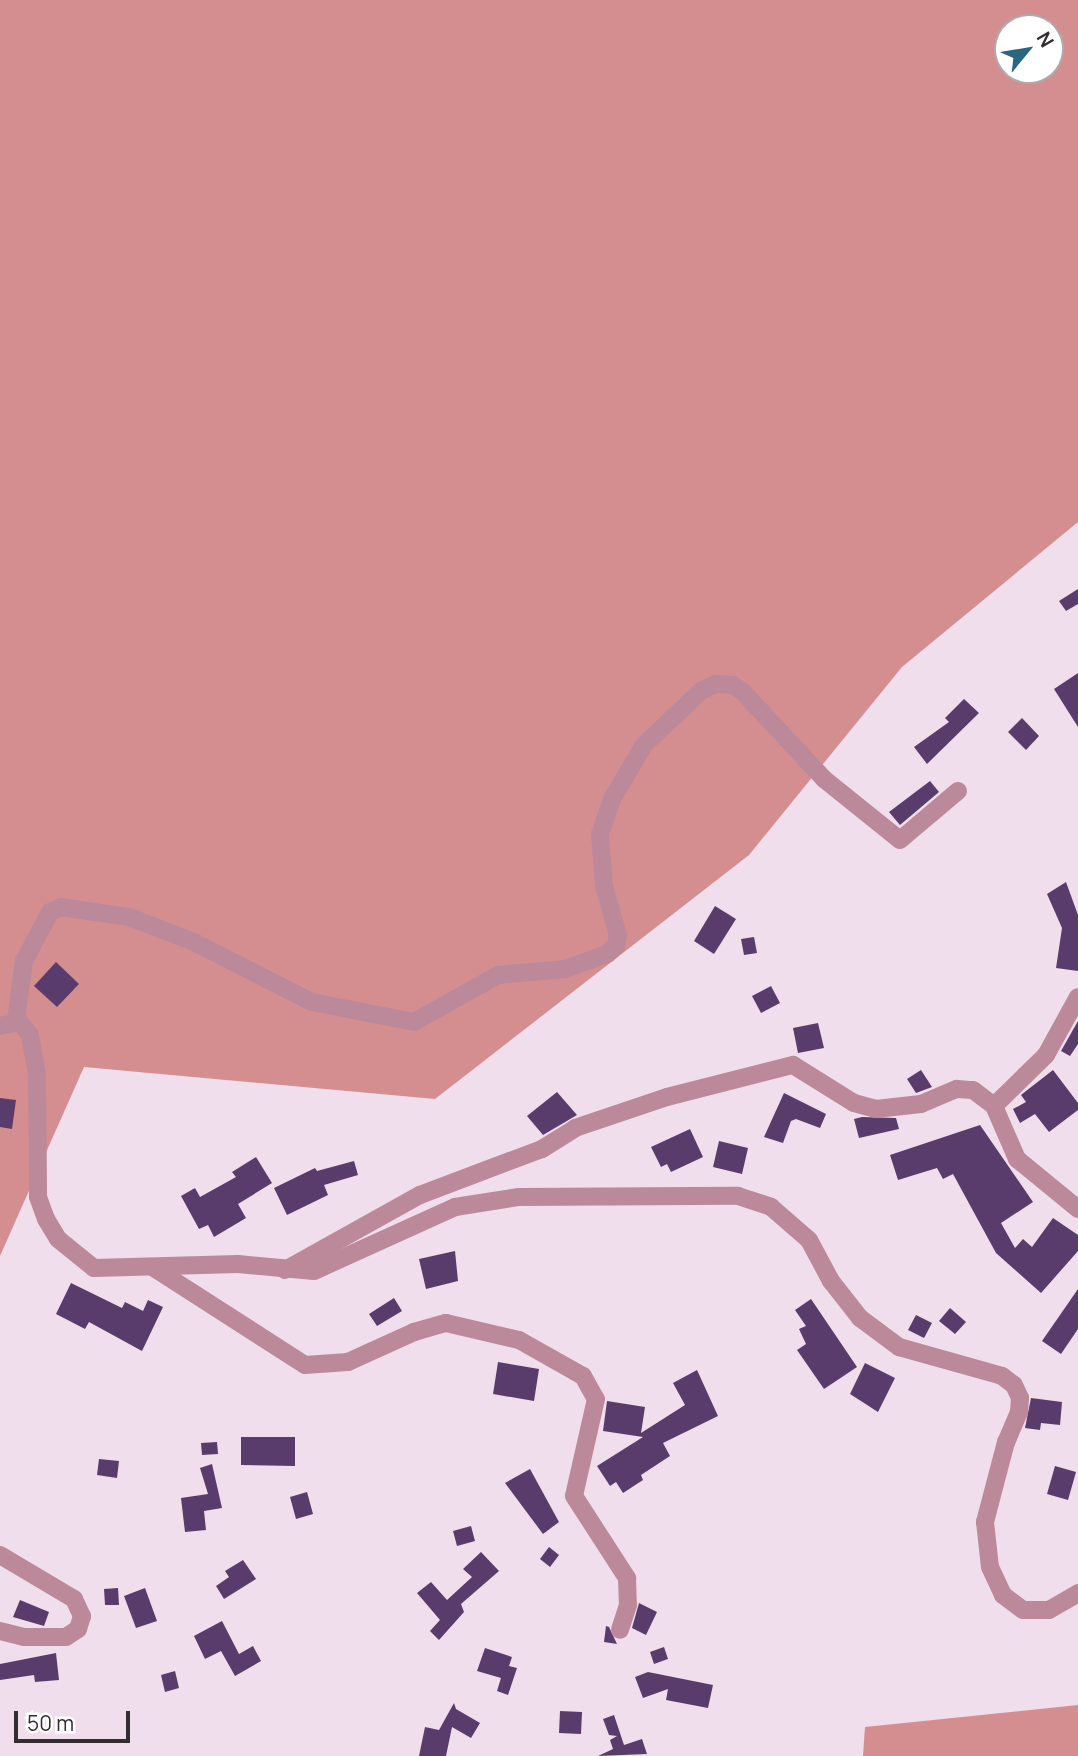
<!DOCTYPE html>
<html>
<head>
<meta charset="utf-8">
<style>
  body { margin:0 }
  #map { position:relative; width:1078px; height:1756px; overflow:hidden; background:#f0deec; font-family:Manrope,sans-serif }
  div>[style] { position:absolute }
  .forest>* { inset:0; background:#d58e90 }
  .building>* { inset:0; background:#5a3c6c }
  .minor>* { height:18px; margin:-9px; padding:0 9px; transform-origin:9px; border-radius:9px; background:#bc899b }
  span { translate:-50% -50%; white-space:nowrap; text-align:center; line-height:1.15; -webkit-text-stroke:7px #fff; paint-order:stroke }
  .north { position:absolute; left:994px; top:14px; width:70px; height:70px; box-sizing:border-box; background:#fff; border:2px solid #adabad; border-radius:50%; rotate:60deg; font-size:19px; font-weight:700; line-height:28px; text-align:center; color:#332c31 }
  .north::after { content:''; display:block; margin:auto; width:24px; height:32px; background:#29677e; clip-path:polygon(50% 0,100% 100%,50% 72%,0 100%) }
  .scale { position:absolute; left:14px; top:1711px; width:116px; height:32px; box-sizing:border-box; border:4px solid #332c31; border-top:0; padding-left:9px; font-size:21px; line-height:24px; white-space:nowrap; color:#332c31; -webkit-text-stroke:5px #fff; paint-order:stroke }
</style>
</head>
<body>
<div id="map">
  <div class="forest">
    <i style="clip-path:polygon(evenodd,0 0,1078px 0,1078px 522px,902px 667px,749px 855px,435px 1099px,84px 1067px,0 1256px,0 0,1008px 28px,1050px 28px,1050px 70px,1008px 70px,1008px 28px)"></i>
    <i style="clip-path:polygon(1078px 1705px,1078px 1756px,863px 1756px,865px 1727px)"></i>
  </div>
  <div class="building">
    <i style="clip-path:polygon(1078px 589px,1078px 604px,1066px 611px,1059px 601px)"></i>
    <i style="clip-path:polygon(1078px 673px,1078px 727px,1054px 689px)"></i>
    <i style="clip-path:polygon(964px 699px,979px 713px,927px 764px,914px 747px,949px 722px,945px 718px)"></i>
    <i style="clip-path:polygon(1022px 718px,1039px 736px,1026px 750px,1008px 732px)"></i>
    <i style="clip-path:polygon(930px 781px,939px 792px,900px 825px,889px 812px)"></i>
    <i style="clip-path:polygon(1066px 882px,1078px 915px,1078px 971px,1056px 968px,1062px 928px,1047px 894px)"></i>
    <i style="clip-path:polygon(715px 906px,736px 919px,714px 954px,694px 941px)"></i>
    <i style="clip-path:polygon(754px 937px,757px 953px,744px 955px,741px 939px)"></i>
    <i style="clip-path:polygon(56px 962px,79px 984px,57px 1007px,34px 986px)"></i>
    <i style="clip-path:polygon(771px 986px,780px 1003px,761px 1013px,752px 996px)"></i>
    <i style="clip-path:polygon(1078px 1021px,1078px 1044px,1070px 1056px,1061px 1051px)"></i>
    <i style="clip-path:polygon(818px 1023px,824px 1048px,798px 1053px,793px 1028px)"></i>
    <i style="clip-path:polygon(921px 1070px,932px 1087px,916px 1093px,907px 1079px)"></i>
    <i style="clip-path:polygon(1053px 1070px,1078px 1103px,1078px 1110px,1049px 1132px,1035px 1114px,1020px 1123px,1013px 1109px,1026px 1102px,1021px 1095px,1026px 1091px)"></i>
    <i style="clip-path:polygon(557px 1092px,577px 1115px,543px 1135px,527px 1116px)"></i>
    <i style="clip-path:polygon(784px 1093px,826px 1114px,820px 1128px,796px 1119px,791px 1121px,783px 1143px,764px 1137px)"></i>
    <i style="clip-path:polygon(0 1098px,16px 1100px,12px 1129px,0 1127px)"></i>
    <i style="clip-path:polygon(862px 1117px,896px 1118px,899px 1129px,859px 1138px,854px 1119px)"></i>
    <i style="clip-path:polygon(980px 1125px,1033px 1202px,1001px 1223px,1015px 1248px,1023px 1239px,1032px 1247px,1053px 1218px,1078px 1235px,1078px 1251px,1041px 1293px,996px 1253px,953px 1174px,943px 1179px,937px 1168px,898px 1180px,890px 1155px)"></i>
    <i style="clip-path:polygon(690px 1129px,703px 1157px,671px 1172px,667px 1164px,661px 1167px,651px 1147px)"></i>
    <i style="clip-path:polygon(719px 1141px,748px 1148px,742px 1174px,713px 1167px)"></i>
    <i style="clip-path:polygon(256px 1157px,272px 1183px,238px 1204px,246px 1218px,214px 1237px,208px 1225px,199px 1229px,181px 1196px,195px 1188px,200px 1197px,236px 1177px,232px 1172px)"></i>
    <i style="clip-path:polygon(354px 1161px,358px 1175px,324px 1185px,328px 1195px,287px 1215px,274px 1188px,315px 1168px,317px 1171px)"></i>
    <i style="clip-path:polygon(455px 1251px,458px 1281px,426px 1289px,419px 1259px)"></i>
    <i style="clip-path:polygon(71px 1283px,122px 1308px,125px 1302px,143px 1311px,148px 1300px,163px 1307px,142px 1351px,89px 1322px,85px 1329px,56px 1314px)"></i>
    <i style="clip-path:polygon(1078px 1289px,1078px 1329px,1061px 1354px,1042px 1341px)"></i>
    <i style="clip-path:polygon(394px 1298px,402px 1311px,377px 1326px,369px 1314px)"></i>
    <i style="clip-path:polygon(811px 1299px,857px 1367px,824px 1389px,797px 1350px,806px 1344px,799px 1329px,806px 1326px,795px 1310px)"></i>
    <i style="clip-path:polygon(950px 1308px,966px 1322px,955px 1334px,939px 1321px)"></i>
    <i style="clip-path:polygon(916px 1315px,932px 1323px,924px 1338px,908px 1330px)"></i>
    <i style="clip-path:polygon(498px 1362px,539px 1369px,534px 1401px,493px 1394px)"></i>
    <i style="clip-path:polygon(865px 1363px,895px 1378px,878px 1412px,850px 1394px)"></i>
    <i style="clip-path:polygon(697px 1370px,718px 1416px,663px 1443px,670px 1456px,641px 1475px,643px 1480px,623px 1493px,616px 1482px,610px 1486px,597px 1466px,643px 1437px,603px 1431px,607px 1401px,645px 1407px,641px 1433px,685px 1405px,673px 1383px)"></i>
    <i style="clip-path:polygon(1031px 1398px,1062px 1402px,1060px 1425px,1041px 1423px,1040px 1430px,1025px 1428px)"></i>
    <i style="clip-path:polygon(241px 1437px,295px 1437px,295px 1466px,241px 1465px)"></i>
    <i style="clip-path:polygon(217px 1442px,218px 1454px,202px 1455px,201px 1443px)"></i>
    <i style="clip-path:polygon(99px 1459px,119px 1461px,117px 1478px,97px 1475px)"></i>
    <i style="clip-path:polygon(212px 1464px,222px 1508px,204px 1511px,206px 1530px,185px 1532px,181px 1498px,208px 1494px,200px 1468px)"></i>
    <i style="clip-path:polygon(1055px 1466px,1076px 1472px,1068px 1500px,1047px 1494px)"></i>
    <i style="clip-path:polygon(530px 1469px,559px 1522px,543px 1534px,505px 1483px)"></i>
    <i style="clip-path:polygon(307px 1492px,313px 1514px,296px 1519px,290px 1497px)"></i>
    <i style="clip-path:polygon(471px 1526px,475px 1541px,457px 1546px,453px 1531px)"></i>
    <i style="clip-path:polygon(549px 1547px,559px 1555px,550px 1567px,540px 1559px)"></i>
    <i style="clip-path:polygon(481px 1552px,499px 1571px,461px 1604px,464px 1612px,439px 1640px,430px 1631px,440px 1620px,417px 1593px,431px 1582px,447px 1600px,472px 1577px,463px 1569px)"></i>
    <i style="clip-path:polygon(243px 1560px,256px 1579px,224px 1599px,216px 1586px,229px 1577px,225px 1571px)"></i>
    <i style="clip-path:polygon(118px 1588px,119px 1605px,105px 1605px,104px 1589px)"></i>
    <i style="clip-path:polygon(145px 1588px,157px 1621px,136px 1628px,124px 1596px)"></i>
    <i style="clip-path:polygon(20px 1600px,49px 1612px,44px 1626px,13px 1617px)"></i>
    <i style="clip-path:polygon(639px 1603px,657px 1612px,646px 1635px,632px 1628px)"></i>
    <i style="clip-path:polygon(222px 1621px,239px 1654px,253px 1646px,261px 1661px,235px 1676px,221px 1651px,205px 1659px,194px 1636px)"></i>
    <i style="clip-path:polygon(606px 1626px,609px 1627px,617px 1644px,604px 1642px)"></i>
    <i style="clip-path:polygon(664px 1647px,668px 1659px,654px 1664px,650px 1652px)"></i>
    <i style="clip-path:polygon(485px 1648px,512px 1657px,509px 1666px,517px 1668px,508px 1695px,497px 1691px,501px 1678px,477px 1671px)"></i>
    <i style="clip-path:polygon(56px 1653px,59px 1680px,35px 1682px,34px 1675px,0 1680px,0 1664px)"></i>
    <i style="clip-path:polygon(175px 1671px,179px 1688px,165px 1692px,161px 1675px)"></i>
    <i style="clip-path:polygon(648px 1672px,713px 1685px,708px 1708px,666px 1700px,668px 1689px,643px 1698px,635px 1677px)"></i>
    <i style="clip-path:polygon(454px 1703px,456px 1709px,480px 1723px,471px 1738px,452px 1727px,446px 1756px,419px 1756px,425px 1727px,439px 1730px)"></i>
    <i style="clip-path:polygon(560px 1711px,582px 1712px,581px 1734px,559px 1733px)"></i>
    <i style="clip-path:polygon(614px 1715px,624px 1745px,642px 1739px,647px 1754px,598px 1756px,613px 1749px,610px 1740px,617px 1736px,609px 1735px,603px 1719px)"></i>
  </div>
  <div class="minor">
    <i style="left:16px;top:1021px;width:61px;rotate:-82.4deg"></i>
    <i style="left:24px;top:961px;width:55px;rotate:-62deg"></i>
    <i style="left:50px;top:912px;width:12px;rotate:-24deg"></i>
    <i style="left:61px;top:907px;width:69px;rotate:8.4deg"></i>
    <i style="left:129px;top:917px;width:70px;rotate:21deg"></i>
    <i style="left:194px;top:942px;width:132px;rotate:27deg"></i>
    <i style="left:312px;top:1002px;width:104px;rotate:11.1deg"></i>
    <i style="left:414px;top:1022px;width:96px;rotate:-29.2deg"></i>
    <i style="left:498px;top:975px;width:67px;rotate:-5.1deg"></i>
    <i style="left:565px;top:969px;width:45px;rotate:-19.7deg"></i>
    <i style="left:607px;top:954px;width:12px;rotate:-42deg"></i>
    <i style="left:616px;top:946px;width:11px;rotate:-80deg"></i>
    <i style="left:618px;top:935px;width:51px;rotate:-105.9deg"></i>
    <i style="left:604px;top:886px;width:52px;rotate:-94.4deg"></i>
    <i style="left:600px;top:834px;width:37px;rotate:-71deg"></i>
    <i style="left:612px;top:799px;width:63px;rotate:-59.3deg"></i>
    <i style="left:644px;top:745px;width:80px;rotate:-43.5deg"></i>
    <i style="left:702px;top:690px;width:15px;rotate:-23deg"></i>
    <i style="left:716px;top:684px;width:17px;rotate:3deg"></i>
    <i style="left:733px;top:685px;width:12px;rotate:35deg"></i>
    <i style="left:743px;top:692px;width:119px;rotate:47deg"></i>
    <i style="left:824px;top:779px;width:97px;rotate:38.8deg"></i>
    <i style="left:900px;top:840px;width:76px;rotate:-40.2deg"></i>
    <i style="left:0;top:1026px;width:20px;rotate:-11deg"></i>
    <i style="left:20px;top:1022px;width:16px;rotate:52deg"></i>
    <i style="left:30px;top:1035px;width:40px;rotate:80deg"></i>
    <i style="left:37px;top:1074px;width:123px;rotate:89.5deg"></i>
    <i style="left:38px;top:1197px;width:23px;rotate:70deg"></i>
    <i style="left:46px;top:1219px;width:23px;rotate:59deg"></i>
    <i style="left:58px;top:1239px;width:46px;rotate:38.9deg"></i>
    <i style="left:94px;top:1268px;width:144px;rotate:-1.6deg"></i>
    <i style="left:238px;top:1264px;width:76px;rotate:5.3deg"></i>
    <i style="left:314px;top:1271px;width:155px;rotate:-24.4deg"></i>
    <i style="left:455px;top:1207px;width:65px;rotate:-8.9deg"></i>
    <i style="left:519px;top:1197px;width:219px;rotate:-0.3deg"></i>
    <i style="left:738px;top:1196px;width:35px;rotate:18deg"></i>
    <i style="left:771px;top:1207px;width:50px;rotate:41deg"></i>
    <i style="left:809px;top:1240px;width:47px;rotate:61.8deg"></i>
    <i style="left:831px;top:1281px;width:47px;rotate:51.9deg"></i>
    <i style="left:860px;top:1318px;width:49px;rotate:36.6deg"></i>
    <i style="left:899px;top:1347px;width:107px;rotate:15.7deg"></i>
    <i style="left:1002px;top:1376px;width:15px;rotate:37deg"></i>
    <i style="left:1014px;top:1385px;width:14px;rotate:65deg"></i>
    <i style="left:1020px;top:1398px;width:14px;rotate:94deg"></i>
    <i style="left:1019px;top:1412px;width:33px;rotate:113deg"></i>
    <i style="left:1006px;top:1442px;width:83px;rotate:104.7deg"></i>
    <i style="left:985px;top:1522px;width:45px;rotate:83.7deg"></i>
    <i style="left:990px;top:1567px;width:31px;rotate:65deg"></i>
    <i style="left:1003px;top:1595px;width:25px;rotate:37deg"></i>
    <i style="left:1023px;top:1610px;width:26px"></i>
    <i style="left:1049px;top:1610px;width:34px;rotate:-30deg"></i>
    <i style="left:994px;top:1106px;width:73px;rotate:-44.4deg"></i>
    <i style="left:1046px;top:1055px;width:66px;rotate:-61.1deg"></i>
    <i style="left:154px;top:1268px;width:179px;rotate:32.7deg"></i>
    <i style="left:305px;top:1365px;width:43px;rotate:-4deg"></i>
    <i style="left:348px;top:1362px;width:72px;rotate:-24.4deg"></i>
    <i style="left:414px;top:1332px;width:33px;rotate:-16deg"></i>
    <i style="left:446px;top:1323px;width:75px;rotate:13.1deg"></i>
    <i style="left:519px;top:1340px;width:73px;rotate:29.4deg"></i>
    <i style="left:583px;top:1376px;width:26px;rotate:61deg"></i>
    <i style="left:596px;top:1399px;width:99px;rotate:102.8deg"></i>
    <i style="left:574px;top:1496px;width:98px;rotate:57.1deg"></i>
    <i style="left:627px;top:1578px;width:27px;rotate:88deg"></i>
    <i style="left:628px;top:1605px;width:26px;rotate:108deg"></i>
    <i style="left:285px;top:1270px;width:154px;rotate:-29.1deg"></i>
    <i style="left:420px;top:1195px;width:130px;rotate:-20.7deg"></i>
    <i style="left:542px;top:1149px;width:39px;rotate:-32deg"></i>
    <i style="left:575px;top:1128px;width:97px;rotate:-18.6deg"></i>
    <i style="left:667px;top:1097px;width:130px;rotate:-14.3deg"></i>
    <i style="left:793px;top:1065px;width:72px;rotate:31.9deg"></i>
    <i style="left:854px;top:1103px;width:23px;rotate:15deg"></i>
    <i style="left:876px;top:1109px;width:45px;rotate:-6.3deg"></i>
    <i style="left:921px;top:1104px;width:39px;rotate:-23deg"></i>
    <i style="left:957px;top:1089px;width:16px;rotate:4deg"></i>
    <i style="left:973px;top:1090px;width:26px;rotate:37deg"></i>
    <i style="left:994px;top:1106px;width:58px;rotate:66.5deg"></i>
    <i style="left:1017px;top:1159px;width:79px;rotate:39.3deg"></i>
    <i style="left:0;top:1555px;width:86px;rotate:30.7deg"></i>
    <i style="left:74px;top:1599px;width:19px;rotate:65deg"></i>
    <i style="left:82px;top:1616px;width:14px;rotate:107deg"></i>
    <i style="left:78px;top:1629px;width:14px;rotate:146deg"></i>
    <i style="left:66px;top:1637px;width:42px;rotate:180deg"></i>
    <i style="left:24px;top:1637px;width:25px;rotate:-166deg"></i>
  </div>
  <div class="north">N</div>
  <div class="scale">50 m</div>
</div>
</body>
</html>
